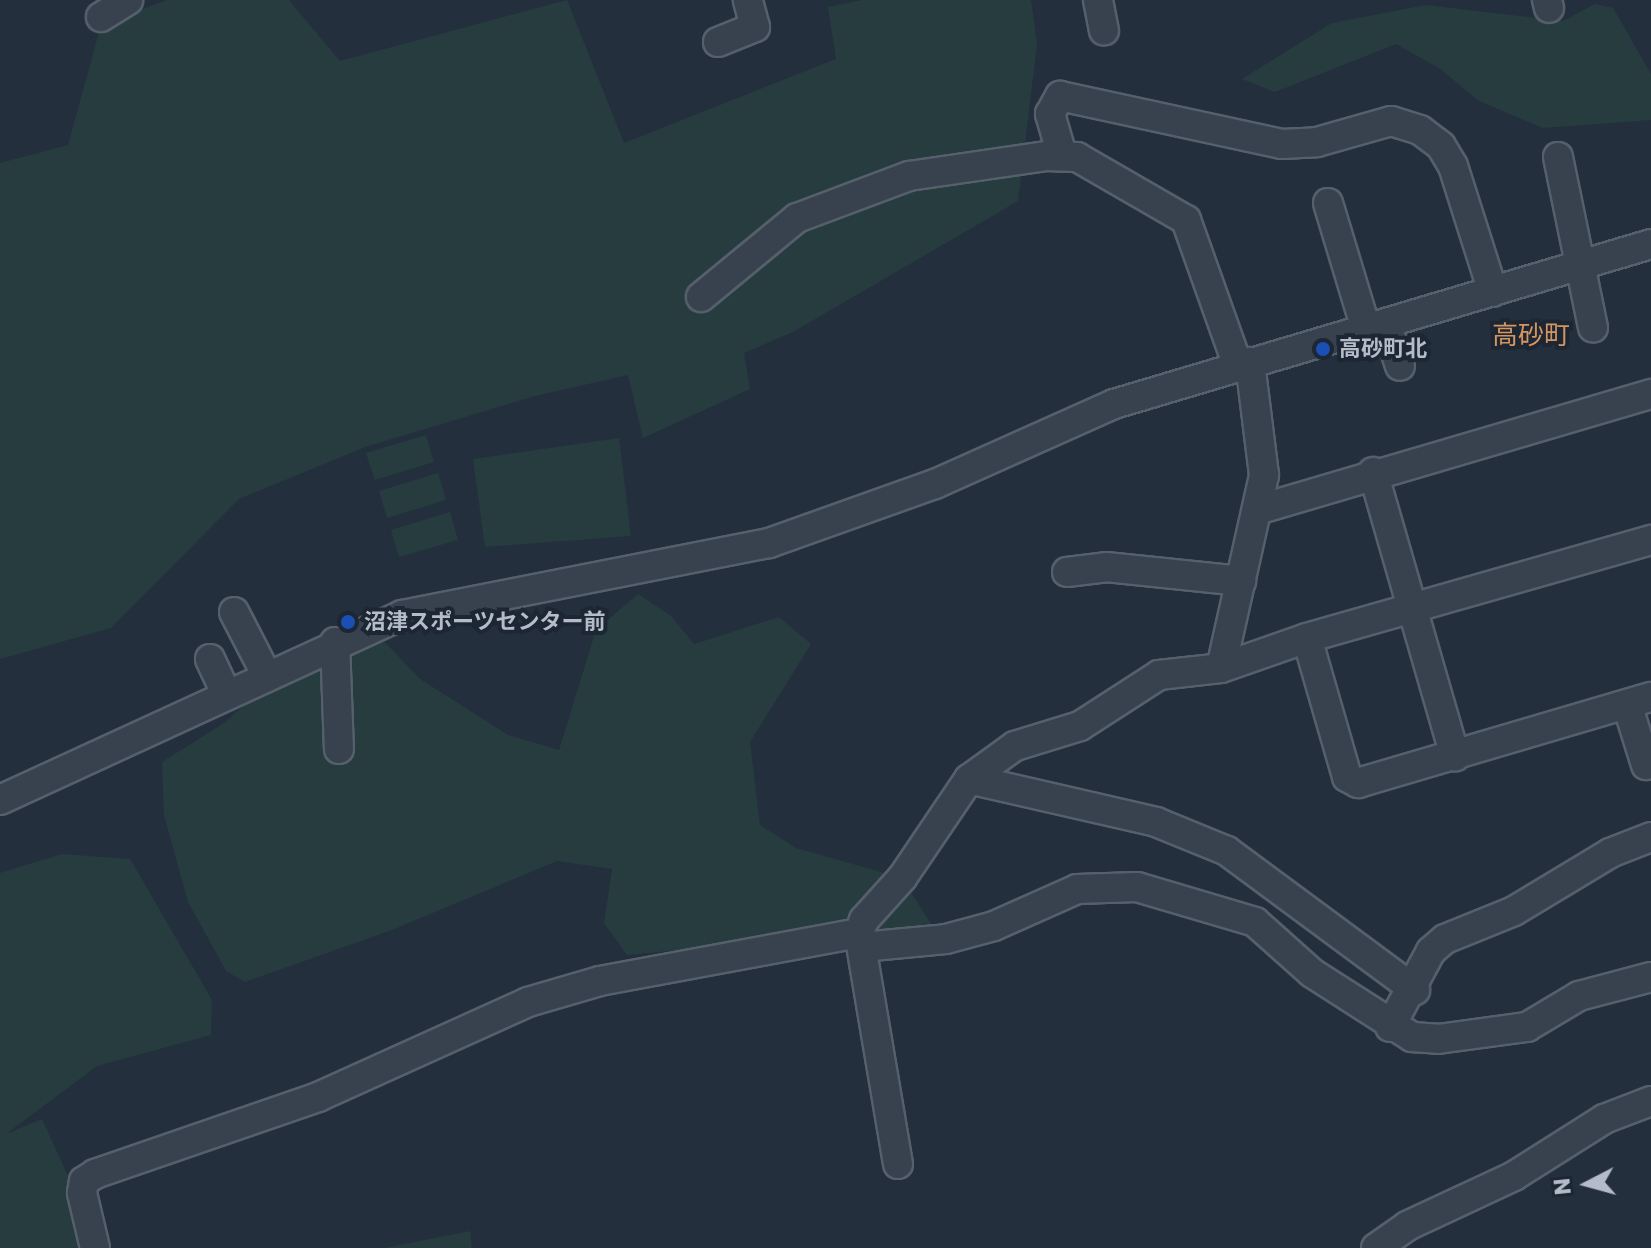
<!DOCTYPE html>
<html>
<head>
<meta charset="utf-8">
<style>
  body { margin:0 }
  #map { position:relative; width:1651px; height:1248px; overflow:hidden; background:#242f3e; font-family:Poppins,"Noto Sans JP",sans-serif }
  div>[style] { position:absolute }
  .green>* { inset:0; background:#263c3f }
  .roads { filter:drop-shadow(2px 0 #565f6c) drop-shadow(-2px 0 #565f6c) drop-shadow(0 2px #565f6c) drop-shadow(0 -2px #565f6c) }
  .minor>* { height:28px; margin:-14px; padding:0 14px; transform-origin:14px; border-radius:14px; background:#38414e }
  .dots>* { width:22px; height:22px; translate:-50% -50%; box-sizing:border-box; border:4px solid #1d2633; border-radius:50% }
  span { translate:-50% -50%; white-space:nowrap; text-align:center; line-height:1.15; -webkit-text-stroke:8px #1d2633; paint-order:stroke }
  .poi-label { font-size:22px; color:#b4bcc9; font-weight:700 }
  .left { translate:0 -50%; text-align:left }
  .quarter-label { font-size:26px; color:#d59563 }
  .north { position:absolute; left:1547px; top:1144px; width:80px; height:80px; -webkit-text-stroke:6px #1d2633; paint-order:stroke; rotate:264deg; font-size:22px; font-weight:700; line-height:32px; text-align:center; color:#b4bcc9 }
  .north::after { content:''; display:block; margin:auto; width:28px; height:36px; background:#b4bcc9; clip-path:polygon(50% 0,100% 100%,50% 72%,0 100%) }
</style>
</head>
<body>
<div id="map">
  <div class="green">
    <i style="clip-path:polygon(167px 0,289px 0,340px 61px,567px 0,624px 143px,836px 59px,828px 7px,862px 0,1031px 0,1037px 44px,1018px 201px,793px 332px,744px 353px,750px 389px,643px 438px,628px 375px,535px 396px,365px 447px,239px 499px,111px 628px,0 659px,0 163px,68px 145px,101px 25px)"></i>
    <i style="clip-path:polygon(1595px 4px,1613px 8px,1651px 74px,1651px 120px,1543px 128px,1479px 101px,1439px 68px,1396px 44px,1275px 92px,1242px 79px,1332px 23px,1426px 5px,1563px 21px)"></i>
    <i style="clip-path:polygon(426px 435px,434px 462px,375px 480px,366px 453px)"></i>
    <i style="clip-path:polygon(619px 438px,631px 536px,485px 547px,473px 459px)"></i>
    <i style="clip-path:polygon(438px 473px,446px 500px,387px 518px,379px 491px)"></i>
    <i style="clip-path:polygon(450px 512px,458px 540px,399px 557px,391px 530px)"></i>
    <i style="clip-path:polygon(638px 594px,671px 616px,694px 644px,779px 617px,811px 644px,750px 742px,760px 825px,796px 848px,902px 878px,938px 935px,870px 932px,627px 955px,604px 923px,612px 869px,557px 861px,392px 930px,245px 982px,226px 971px,188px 902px,164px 815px,162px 762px,224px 723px,297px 659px,377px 634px,420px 679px,508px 735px,559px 750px,596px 630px)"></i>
    <i style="clip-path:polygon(62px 854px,130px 859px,212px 1000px,211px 1035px,97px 1066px,6px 1134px,42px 1119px,88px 1220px,88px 1248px,0 1248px,0 873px)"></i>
    <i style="clip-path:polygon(470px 1231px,472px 1248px,384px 1248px)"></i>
  </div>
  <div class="roads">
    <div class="minor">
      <i style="left:1098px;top:0;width:31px;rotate:79deg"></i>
      <i style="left:1547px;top:0;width:8px;rotate:76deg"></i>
      <i style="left:101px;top:17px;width:32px;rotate:-32deg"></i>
      <i style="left:718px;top:42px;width:40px;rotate:-22deg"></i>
      <i style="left:755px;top:27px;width:28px;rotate:-105deg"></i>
      <i style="left:1062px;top:155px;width:43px;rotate:-106.3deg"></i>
      <i style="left:1050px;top:114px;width:21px;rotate:-61deg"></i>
      <i style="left:1060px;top:96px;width:227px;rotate:12.2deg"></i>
      <i style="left:1282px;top:144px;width:35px;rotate:-3deg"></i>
      <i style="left:1317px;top:142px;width:77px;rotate:-15.8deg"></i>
      <i style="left:1391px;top:121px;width:30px;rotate:17deg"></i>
      <i style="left:1420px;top:130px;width:26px;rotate:37deg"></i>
      <i style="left:1441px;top:146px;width:23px;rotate:59deg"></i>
      <i style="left:1453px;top:166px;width:132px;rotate:72.4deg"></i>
      <i style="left:1558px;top:157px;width:174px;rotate:78.4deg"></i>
      <i style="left:1328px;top:203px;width:132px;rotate:73.2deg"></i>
      <i style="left:701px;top:297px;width:124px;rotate:-39.5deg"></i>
      <i style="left:797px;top:218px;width:120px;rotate:-20.6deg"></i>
      <i style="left:909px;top:176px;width:138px;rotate:-8.3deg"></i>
      <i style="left:1046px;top:156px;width:31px;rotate:2deg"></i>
      <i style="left:1077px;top:157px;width:126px;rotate:30deg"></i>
      <i style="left:1186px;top:220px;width:155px;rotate:70.4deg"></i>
      <i style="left:1386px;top:323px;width:45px;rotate:72deg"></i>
      <i style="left:1373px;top:472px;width:296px;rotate:73.9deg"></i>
      <i style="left:1260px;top:509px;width:408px;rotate:-16.4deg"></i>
      <i style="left:1067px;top:572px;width:39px;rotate:-7deg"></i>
      <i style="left:1106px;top:567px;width:136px;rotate:5.9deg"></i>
      <i style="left:234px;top:612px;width:70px;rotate:62.7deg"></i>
      <i style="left:1307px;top:638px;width:145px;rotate:73.9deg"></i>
      <i style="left:1347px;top:777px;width:13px;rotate:29deg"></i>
      <i style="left:1358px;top:783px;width:305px;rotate:-16.4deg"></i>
      <i style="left:335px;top:642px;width:107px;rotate:87.9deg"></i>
      <i style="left:210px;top:659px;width:38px;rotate:65deg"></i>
      <i style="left:1221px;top:668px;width:198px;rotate:-77.4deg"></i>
      <i style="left:1264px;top:475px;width:114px;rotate:-97.1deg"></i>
      <i style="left:1627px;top:704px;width:64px;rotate:72.7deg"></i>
      <i style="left:969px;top:779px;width:192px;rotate:12.9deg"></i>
      <i style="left:1156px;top:822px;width:77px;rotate:22.2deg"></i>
      <i style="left:1227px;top:851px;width:234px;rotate:36.5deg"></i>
      <i style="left:0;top:800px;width:443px;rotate:-24.7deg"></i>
      <i style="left:402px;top:615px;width:374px;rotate:-11.1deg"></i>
      <i style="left:769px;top:543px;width:176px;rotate:-19.6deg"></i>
      <i style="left:935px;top:484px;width:196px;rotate:-24.1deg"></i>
      <i style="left:1114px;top:404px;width:560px;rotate:-16.59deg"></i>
      <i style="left:862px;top:947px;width:84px;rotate:-5.4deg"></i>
      <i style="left:946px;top:939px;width:50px;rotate:-15.2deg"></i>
      <i style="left:994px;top:926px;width:91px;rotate:-24deg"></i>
      <i style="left:1077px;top:889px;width:60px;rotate:-1.9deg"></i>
      <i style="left:1137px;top:887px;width:123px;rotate:16.5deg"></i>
      <i style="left:1255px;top:922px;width:76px;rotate:41.8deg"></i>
      <i style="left:1312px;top:973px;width:119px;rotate:32.6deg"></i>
      <i style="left:1412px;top:1037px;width:26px;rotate:4deg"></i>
      <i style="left:1438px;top:1039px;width:90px;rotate:-7.7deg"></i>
      <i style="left:1527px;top:1027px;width:61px;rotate:-30.8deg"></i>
      <i style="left:1579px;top:996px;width:74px;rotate:-14.8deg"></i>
      <i style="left:1390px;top:1027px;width:86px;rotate:-61.7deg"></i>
      <i style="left:1431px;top:951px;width:18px;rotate:-41deg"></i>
      <i style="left:1445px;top:939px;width:74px;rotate:-22.1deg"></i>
      <i style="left:1514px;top:911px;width:112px;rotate:-31.1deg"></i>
      <i style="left:1610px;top:853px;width:44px;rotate:-21.3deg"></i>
      <i style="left:898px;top:1164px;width:234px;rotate:-99.6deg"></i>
      <i style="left:859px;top:933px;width:14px;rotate:-69deg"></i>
      <i style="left:864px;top:920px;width:57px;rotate:-47.9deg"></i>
      <i style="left:902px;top:878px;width:120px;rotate:-55.9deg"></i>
      <i style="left:969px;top:779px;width:57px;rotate:-35.7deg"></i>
      <i style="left:1015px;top:746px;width:68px;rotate:-17.1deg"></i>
      <i style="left:1080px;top:726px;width:94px;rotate:-32.8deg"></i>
      <i style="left:1159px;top:675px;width:62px;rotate:-6.4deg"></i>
      <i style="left:1221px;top:668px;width:91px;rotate:-19.2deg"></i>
      <i style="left:1307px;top:638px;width:358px;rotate:-15.9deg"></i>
      <i style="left:95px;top:1248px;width:57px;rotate:-103.3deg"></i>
      <i style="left:82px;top:1193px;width:12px;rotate:-81deg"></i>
      <i style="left:84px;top:1181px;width:13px;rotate:-32deg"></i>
      <i style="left:95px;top:1174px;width:236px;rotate:-19deg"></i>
      <i style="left:318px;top:1097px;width:230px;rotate:-24.3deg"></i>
      <i style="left:528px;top:1002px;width:75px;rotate:-16.3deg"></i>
      <i style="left:600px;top:981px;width:263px;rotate:-10.5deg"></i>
      <i style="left:1376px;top:1248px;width:38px;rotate:-35deg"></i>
      <i style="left:1407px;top:1226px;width:118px;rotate:-25deg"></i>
      <i style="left:1514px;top:1176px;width:107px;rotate:-32.3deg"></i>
      <i style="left:1604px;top:1119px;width:50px;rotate:-21deg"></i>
    </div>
  </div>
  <div class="dots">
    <i style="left:1323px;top:349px;background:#1a4fb4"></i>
    <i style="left:348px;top:622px;background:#1a4fb4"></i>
  </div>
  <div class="poi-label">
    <span class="left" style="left:1339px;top:349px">高砂町北</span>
    <span class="left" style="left:364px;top:622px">沼津スポーツセンター前</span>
  </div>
  <div class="quarter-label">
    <span style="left:1531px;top:336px">高砂町</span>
  </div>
  <div class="north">N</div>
</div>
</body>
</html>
